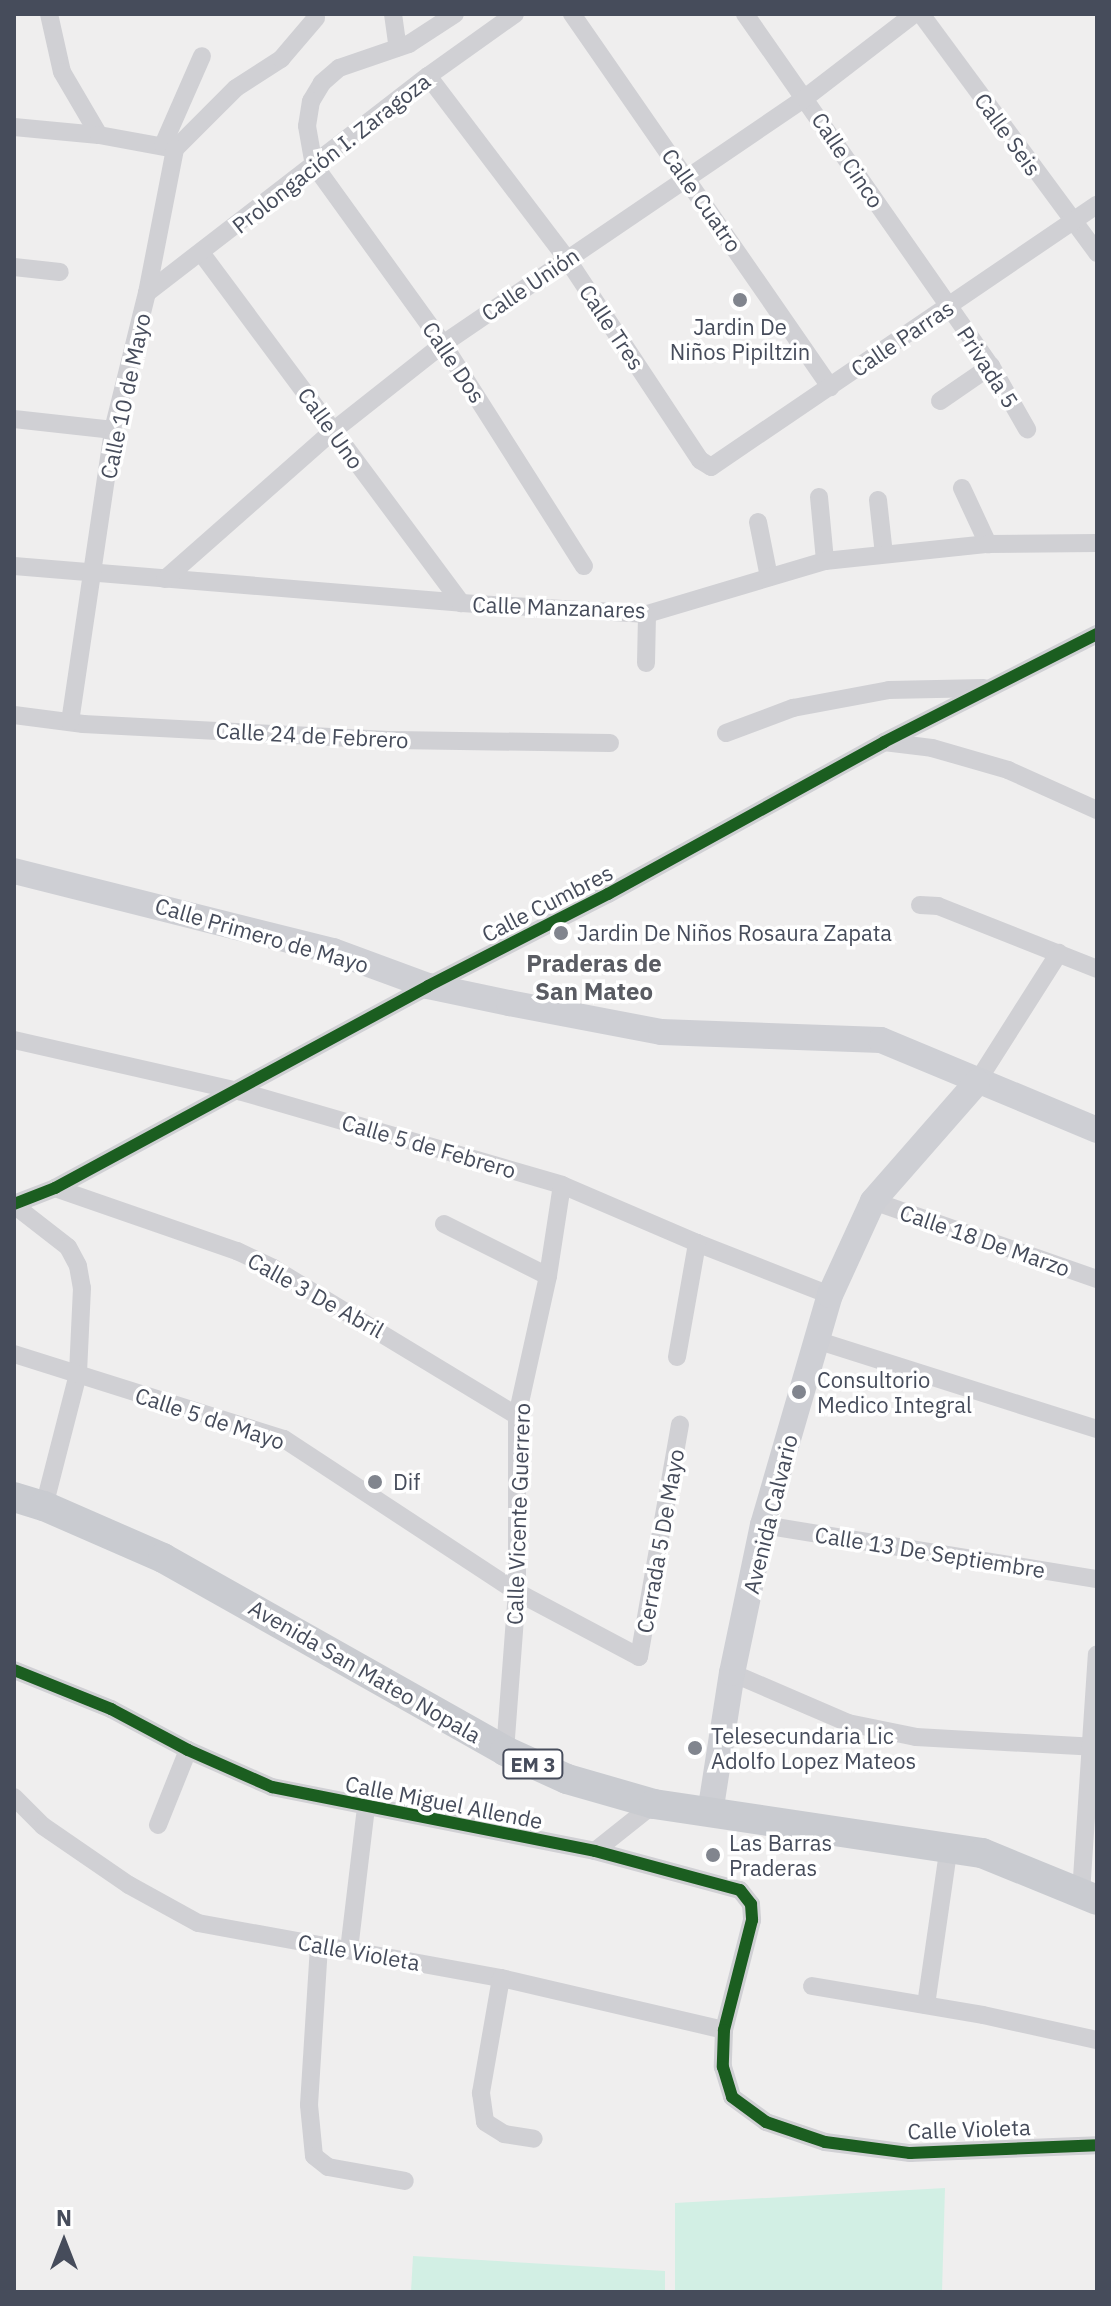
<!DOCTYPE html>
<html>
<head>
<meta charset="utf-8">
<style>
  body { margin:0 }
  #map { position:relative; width:1111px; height:2306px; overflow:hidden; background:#efeeee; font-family:"IBM Plex Sans",sans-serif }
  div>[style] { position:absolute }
  .green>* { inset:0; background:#d2efe4 }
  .street>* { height:18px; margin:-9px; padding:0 9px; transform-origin:9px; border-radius:9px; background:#d0d0d4 }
  .secondary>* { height:26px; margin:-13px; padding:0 13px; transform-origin:13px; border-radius:13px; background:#cecfd4 }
  .primary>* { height:30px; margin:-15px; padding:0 15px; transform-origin:15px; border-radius:15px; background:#c9cbd0 }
  .cycleway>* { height:12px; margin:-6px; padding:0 6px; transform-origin:6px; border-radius:6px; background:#1b5e20 }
  .dots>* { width:22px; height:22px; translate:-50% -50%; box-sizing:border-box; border:4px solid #fff; border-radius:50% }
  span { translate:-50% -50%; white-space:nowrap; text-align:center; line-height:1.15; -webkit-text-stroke:7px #fff; paint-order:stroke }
  .shield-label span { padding:2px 6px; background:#fff; border:2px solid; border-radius:6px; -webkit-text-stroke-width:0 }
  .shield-label { font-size:20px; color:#464c5b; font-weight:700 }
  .street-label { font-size:22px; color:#464c5b }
  .poi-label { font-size:22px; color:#464c5b }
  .left { translate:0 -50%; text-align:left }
  .neighbourhood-label { font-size:24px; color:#5a5c63; font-weight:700 }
  .frame { position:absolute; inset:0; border:16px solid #464c5b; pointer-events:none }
  .north { position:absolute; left:24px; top:2202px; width:80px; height:80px; -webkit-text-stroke:6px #fff; paint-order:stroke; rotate:0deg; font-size:22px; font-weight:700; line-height:32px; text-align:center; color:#464c5b }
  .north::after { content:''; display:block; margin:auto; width:28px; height:36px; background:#464c5b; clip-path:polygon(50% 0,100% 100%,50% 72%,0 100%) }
</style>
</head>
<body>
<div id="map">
  <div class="green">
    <i style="clip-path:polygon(945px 2188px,942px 2292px,675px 2292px,675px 2203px)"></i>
    <i style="clip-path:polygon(413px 2256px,665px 2271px,665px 2292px,411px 2292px)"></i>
  </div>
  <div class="street">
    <i style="left:49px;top:14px;width:59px;rotate:77.4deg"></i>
    <i style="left:62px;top:72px;width:73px;rotate:59.6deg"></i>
    <i style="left:393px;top:14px;width:34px;rotate:82deg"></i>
    <i style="left:455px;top:14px;width:55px;rotate:146.9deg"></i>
    <i style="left:409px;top:44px;width:74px;rotate:161.1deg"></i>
    <i style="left:339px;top:68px;width:23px;rotate:139deg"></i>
    <i style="left:322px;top:83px;width:21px;rotate:121deg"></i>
    <i style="left:311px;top:101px;width:25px;rotate:99deg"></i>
    <i style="left:307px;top:126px;width:40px;rotate:80deg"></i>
    <i style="left:314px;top:165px;width:221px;rotate:54.2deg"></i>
    <i style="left:443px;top:344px;width:263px;rotate:57.6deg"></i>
    <i style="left:572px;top:14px;width:454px;rotate:55.3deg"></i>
    <i style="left:745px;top:14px;width:429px;rotate:55.1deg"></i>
    <i style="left:991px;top:366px;width:73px;rotate:60.3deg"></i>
    <i style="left:921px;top:14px;width:297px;rotate:53.6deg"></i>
    <i style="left:428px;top:76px;width:230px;rotate:52.8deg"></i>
    <i style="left:567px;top:259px;width:241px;rotate:56.5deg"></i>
    <i style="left:700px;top:460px;width:13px;rotate:32deg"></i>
    <i style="left:711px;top:467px;width:467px;rotate:-34.2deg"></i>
    <i style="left:14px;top:127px;width:85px;rotate:5.4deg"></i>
    <i style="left:99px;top:135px;width:77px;rotate:10.4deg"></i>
    <i style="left:163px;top:145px;width:97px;rotate:-66.3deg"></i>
    <i style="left:175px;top:149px;width:86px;rotate:-45deg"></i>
    <i style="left:236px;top:88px;width:54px;rotate:-32.8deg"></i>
    <i style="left:281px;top:59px;width:54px;rotate:-49.5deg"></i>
    <i style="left:202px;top:254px;width:435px;rotate:53.4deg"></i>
    <i style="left:14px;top:267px;width:46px;rotate:6.2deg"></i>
    <i style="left:147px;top:293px;width:355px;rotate:-37.7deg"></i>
    <i style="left:428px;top:76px;width:107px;rotate:-35.5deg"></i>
    <i style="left:940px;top:401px;width:62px;rotate:-34.5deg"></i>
    <i style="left:14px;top:419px;width:100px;rotate:6.3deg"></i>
    <i style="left:962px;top:488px;width:62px;rotate:65.1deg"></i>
    <i style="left:819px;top:497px;width:64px;rotate:84.6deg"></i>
    <i style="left:878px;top:500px;width:54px;rotate:83.7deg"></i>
    <i style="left:758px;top:522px;width:56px;rotate:78.7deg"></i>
    <i style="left:14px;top:566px;width:449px;rotate:4.7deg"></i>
    <i style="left:461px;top:603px;width:186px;rotate:3.4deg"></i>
    <i style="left:647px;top:614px;width:186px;rotate:-16.6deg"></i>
    <i style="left:825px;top:561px;width:164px;rotate:-6deg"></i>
    <i style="left:988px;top:544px;width:109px;rotate:-0.5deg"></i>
    <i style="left:165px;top:579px;width:224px;rotate:-41.4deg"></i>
    <i style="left:333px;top:431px;width:140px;rotate:-38.3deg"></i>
    <i style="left:443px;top:344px;width:438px;rotate:-34.2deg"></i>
    <i style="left:805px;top:98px;width:138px;rotate:-37.6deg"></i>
    <i style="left:646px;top:663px;width:49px;rotate:-88.8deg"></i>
    <i style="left:14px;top:715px;width:70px;rotate:7.4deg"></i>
    <i style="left:83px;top:724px;width:310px;rotate:3deg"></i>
    <i style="left:393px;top:740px;width:217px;rotate:0.8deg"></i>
    <i style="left:70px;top:722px;width:295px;rotate:-81.6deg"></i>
    <i style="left:113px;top:430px;width:141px;rotate:-76.1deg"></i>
    <i style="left:147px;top:293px;width:147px;rotate:-79deg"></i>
    <i style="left:726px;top:733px;width:72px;rotate:-20.5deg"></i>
    <i style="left:793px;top:708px;width:98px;rotate:-10.6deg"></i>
    <i style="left:889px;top:690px;width:95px;rotate:-1.2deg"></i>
    <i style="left:884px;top:742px;width:48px;rotate:7.1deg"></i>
    <i style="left:932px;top:748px;width:79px;rotate:16.1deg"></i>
    <i style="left:1008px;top:770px;width:98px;rotate:24.2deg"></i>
    <i style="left:920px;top:905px;width:18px;rotate:3deg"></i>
    <i style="left:938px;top:906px;width:171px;rotate:21.6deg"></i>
    <i style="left:14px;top:1040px;width:231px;rotate:12.8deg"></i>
    <i style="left:239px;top:1091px;width:336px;rotate:16.2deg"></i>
    <i style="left:562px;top:1185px;width:147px;rotate:23.2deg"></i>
    <i style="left:697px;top:1243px;width:143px;rotate:21.4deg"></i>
    <i style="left:977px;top:1082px;width:153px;rotate:-57.6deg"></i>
    <i style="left:55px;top:1188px;width:193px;rotate:19.1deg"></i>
    <i style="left:237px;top:1251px;width:40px;rotate:25deg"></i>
    <i style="left:273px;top:1268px;width:285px;rotate:31.2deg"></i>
    <i style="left:873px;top:1201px;width:237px;rotate:19.2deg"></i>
    <i style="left:14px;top:1204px;width:44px;rotate:-21.3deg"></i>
    <i style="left:55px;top:1188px;width:424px;rotate:-28.4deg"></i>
    <i style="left:428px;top:986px;width:202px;rotate:-27.1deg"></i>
    <i style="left:608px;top:894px;width:315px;rotate:-28.8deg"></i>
    <i style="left:884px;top:742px;width:239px;rotate:-26.9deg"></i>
    <i style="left:14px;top:1205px;width:68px;rotate:37.9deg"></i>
    <i style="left:68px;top:1247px;width:21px;rotate:62deg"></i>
    <i style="left:78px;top:1266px;width:22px;rotate:80deg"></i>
    <i style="left:82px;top:1288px;width:86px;rotate:92.7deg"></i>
    <i style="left:78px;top:1374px;width:136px;rotate:104.4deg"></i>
    <i style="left:444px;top:1224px;width:116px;rotate:26.6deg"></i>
    <i style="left:816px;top:1340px;width:295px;rotate:17.6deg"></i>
    <i style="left:14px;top:1354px;width:283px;rotate:17.5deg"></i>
    <i style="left:284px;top:1439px;width:279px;rotate:33.3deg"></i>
    <i style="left:517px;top:1592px;width:138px;rotate:28deg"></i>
    <i style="left:639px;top:1657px;width:236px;rotate:-80deg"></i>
    <i style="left:677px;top:1357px;width:116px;rotate:-80deg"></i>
    <i style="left:763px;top:1525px;width:338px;rotate:9.2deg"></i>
    <i style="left:14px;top:1670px;width:105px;rotate:21.9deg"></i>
    <i style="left:111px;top:1709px;width:87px;rotate:28deg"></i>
    <i style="left:188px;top:1750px;width:92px;rotate:23.8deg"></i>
    <i style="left:272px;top:1787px;width:329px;rotate:11.2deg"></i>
    <i style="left:595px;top:1851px;width:150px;rotate:15.1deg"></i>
    <i style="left:740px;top:1890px;width:18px;rotate:52deg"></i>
    <i style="left:751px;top:1904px;width:16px;rotate:86deg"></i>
    <i style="left:752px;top:1920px;width:114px;rotate:104.3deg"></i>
    <i style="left:724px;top:2030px;width:37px;rotate:92deg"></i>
    <i style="left:723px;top:2067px;width:31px;rotate:73deg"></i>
    <i style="left:732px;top:2097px;width:42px;rotate:36.3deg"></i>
    <i style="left:766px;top:2122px;width:62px;rotate:18.7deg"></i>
    <i style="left:825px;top:2142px;width:86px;rotate:7.4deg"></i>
    <i style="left:910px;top:2153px;width:187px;rotate:-2.4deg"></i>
    <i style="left:732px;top:1673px;width:126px;rotate:23.3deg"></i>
    <i style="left:848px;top:1723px;width:69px;rotate:11.6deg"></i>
    <i style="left:916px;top:1737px;width:181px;rotate:3.2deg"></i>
    <i style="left:505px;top:1751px;width:159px;rotate:-85.7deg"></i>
    <i style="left:517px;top:1592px;width:176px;rotate:-90deg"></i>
    <i style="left:517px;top:1416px;width:143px;rotate:-77.5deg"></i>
    <i style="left:548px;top:1276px;width:92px;rotate:-81.3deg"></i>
    <i style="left:14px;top:1797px;width:41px;rotate:45deg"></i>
    <i style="left:43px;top:1826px;width:104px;rotate:34.5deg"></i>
    <i style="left:129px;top:1885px;width:79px;rotate:28.8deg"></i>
    <i style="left:198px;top:1923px;width:308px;rotate:10.3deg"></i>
    <i style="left:501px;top:1978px;width:229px;rotate:13.1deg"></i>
    <i style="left:158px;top:1825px;width:81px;rotate:-68.2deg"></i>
    <i style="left:595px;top:1851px;width:75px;rotate:-38.5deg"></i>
    <i style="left:1081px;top:1893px;width:239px;rotate:-86.2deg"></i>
    <i style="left:319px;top:1946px;width:159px;rotate:93.6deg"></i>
    <i style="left:309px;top:2105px;width:51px;rotate:84.4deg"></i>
    <i style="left:314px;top:2156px;width:18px;rotate:38deg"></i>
    <i style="left:328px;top:2167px;width:78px;rotate:10.3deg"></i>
    <i style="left:349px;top:1950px;width:143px;rotate:-83.2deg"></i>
    <i style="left:501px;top:1978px;width:117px;rotate:99.9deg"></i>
    <i style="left:481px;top:2093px;width:29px;rotate:82deg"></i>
    <i style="left:485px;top:2122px;width:22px;rotate:32deg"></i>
    <i style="left:504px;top:2134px;width:30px;rotate:9deg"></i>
    <i style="left:812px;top:1986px;width:173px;rotate:9.6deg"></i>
    <i style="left:983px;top:2015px;width:117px;rotate:12.4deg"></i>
    <i style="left:926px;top:2005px;width:161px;rotate:-81.8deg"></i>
  </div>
  <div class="secondary">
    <i style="left:14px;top:871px;width:329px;rotate:14.1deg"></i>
    <i style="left:333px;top:951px;width:101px;rotate:20.2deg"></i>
    <i style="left:428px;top:986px;width:83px;rotate:11.9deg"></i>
    <i style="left:509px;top:1003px;width:155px;rotate:10.8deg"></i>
    <i style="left:661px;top:1032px;width:220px;rotate:2.1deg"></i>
    <i style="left:881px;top:1040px;width:234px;rotate:22.6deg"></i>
    <i style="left:710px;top:1813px;width:142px;rotate:-81.1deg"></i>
    <i style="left:732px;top:1673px;width:151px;rotate:-78.2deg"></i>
    <i style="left:763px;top:1525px;width:240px;rotate:-73.8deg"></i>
    <i style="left:830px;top:1295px;width:103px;rotate:-65.4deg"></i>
    <i style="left:873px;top:1201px;width:158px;rotate:-48.8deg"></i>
  </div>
  <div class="primary">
    <i style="left:14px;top:1497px;width:31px;rotate:17deg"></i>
    <i style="left:44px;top:1506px;width:130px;rotate:23.6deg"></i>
    <i style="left:163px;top:1558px;width:393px;rotate:29.4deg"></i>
    <i style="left:505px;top:1751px;width:68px;rotate:24.3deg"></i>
    <i style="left:567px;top:1779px;width:91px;rotate:16deg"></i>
    <i style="left:654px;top:1804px;width:332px;rotate:8.5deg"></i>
    <i style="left:982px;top:1853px;width:124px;rotate:22.2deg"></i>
  </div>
  <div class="cycleway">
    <i style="left:14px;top:1204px;width:44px;rotate:-21.3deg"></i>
    <i style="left:55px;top:1188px;width:424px;rotate:-28.4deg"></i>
    <i style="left:428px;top:986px;width:202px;rotate:-27.1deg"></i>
    <i style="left:608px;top:894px;width:315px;rotate:-28.8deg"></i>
    <i style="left:884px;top:742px;width:239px;rotate:-26.9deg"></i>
    <i style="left:14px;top:1670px;width:105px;rotate:21.9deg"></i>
    <i style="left:111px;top:1709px;width:87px;rotate:28deg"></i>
    <i style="left:188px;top:1750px;width:92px;rotate:23.8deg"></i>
    <i style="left:272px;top:1787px;width:329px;rotate:11.2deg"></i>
    <i style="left:595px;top:1851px;width:150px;rotate:15.1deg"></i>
    <i style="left:740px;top:1890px;width:18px;rotate:52deg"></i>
    <i style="left:751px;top:1904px;width:16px;rotate:86deg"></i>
    <i style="left:752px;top:1920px;width:114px;rotate:104.3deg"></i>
    <i style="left:724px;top:2030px;width:37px;rotate:92deg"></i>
    <i style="left:723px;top:2067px;width:31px;rotate:73deg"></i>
    <i style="left:732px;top:2097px;width:42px;rotate:36.3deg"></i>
    <i style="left:766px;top:2122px;width:62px;rotate:18.7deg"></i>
    <i style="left:825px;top:2142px;width:86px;rotate:7.4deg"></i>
    <i style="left:910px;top:2153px;width:187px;rotate:-2.4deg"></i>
  </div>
  <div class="dots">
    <i style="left:740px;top:300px;background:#81858e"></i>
    <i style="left:561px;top:933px;background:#81858e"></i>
    <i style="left:799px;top:1392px;background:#81858e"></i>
    <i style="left:375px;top:1482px;background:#81858e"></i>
    <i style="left:695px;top:1748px;background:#81858e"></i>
    <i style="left:713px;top:1855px;background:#81858e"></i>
  </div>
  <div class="shield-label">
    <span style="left:533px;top:1764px">EM 3</span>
  </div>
  <div class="street-label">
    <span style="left:1008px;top:134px;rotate:54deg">Calle Seis</span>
    <span style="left:331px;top:153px;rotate:-38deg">Prolongación I. Zaragoza</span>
    <span style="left:848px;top:160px;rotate:56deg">Calle Cinco</span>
    <span style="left:702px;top:200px;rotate:55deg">Calle Cuatro</span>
    <span style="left:530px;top:284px;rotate:-34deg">Calle Unión</span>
    <span style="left:612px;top:327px;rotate:56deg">Calle Tres</span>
    <span style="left:902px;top:338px;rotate:-34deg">Calle Parras</span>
    <span style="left:454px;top:362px;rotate:56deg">Calle Dos</span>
    <span style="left:988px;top:367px;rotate:57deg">Privada 5</span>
    <span style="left:125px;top:396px;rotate:-78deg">Calle 10 de Mayo</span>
    <span style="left:331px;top:428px;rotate:54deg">Calle Uno</span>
    <span style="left:559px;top:607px;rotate:2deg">Calle Manzanares</span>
    <span style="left:312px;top:735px;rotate:3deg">Calle 24 de Febrero</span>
    <span style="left:547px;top:903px;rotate:-27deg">Calle Cumbres</span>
    <span style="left:262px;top:935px;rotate:16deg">Calle Primero de Mayo</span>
    <span style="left:429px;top:1146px;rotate:16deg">Calle 5 de Febrero</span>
    <span style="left:985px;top:1240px;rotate:19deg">Calle 18 De Marzo</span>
    <span style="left:316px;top:1295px;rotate:29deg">Calle 3 De Abril</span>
    <span style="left:210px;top:1418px;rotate:18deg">Calle 5 de Mayo</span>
    <span style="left:518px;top:1514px;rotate:-88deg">Calle Vicente Guerrero</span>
    <span style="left:770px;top:1514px;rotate:-76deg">Avenida Calvario</span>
    <span style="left:660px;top:1541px;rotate:-80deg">Cerrada 5 De Mayo</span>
    <span style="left:930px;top:1552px;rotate:9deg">Calle 13 De Septiembre</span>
    <span style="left:365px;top:1671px;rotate:30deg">Avenida San Mateo Nopala</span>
    <span style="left:444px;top:1802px;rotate:11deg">Calle Miguel Allende</span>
    <span style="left:359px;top:1952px;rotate:10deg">Calle Violeta</span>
    <span style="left:969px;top:2129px;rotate:-2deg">Calle Violeta</span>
  </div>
  <div class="poi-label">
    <span style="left:740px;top:339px">Jardin De<br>Niños Pipiltzin</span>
    <span class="left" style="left:577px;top:933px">Jardin De Niños Rosaura Zapata</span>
    <span class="left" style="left:817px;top:1392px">Consultorio<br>Medico Integral</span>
    <span class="left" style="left:393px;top:1482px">Dif</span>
    <span class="left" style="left:711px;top:1748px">Telesecundaria Lic<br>Adolfo Lopez Mateos</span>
    <span class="left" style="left:729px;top:1855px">Las Barras<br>Praderas</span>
  </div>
  <div class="neighbourhood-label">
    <span style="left:594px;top:978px">Praderas de<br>San Mateo</span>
  </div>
  <div class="frame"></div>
  <div class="north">N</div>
</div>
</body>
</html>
